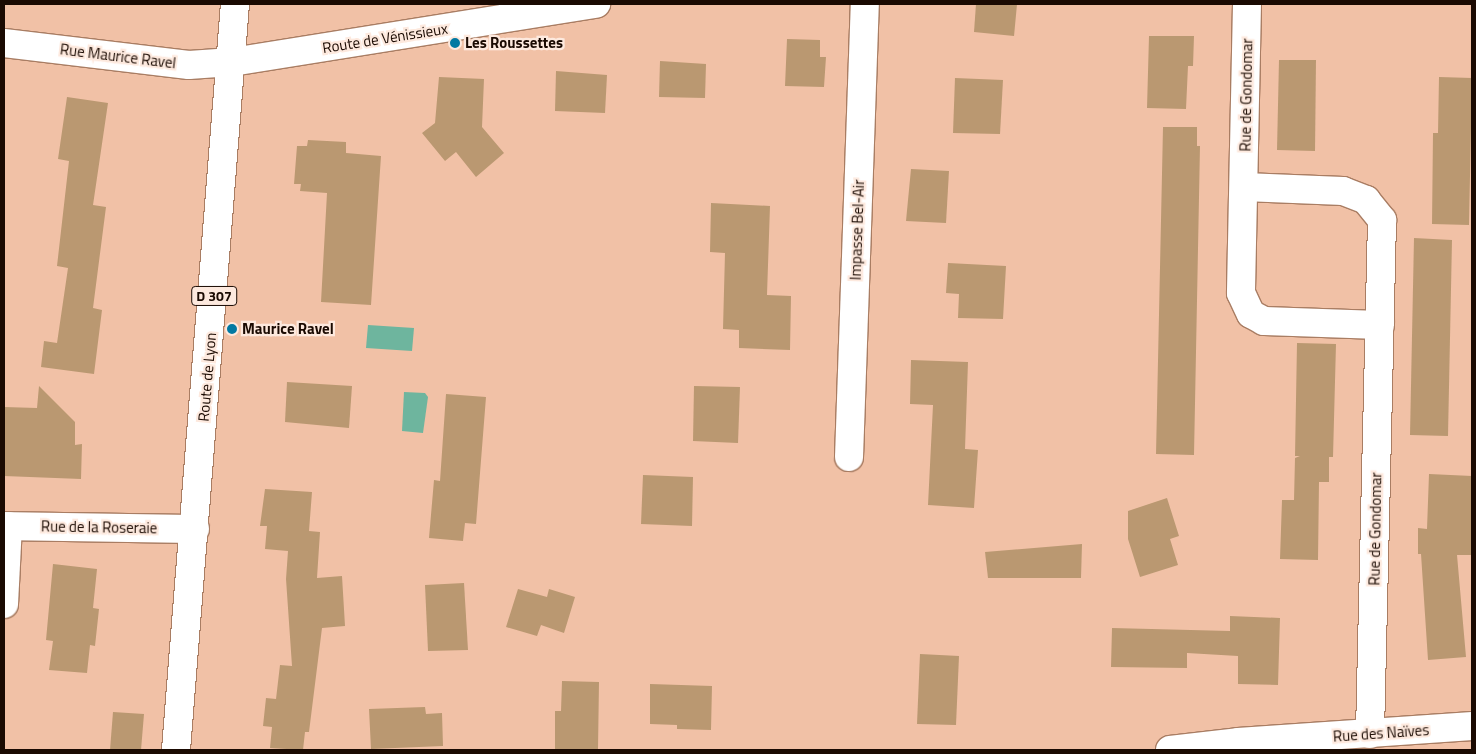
<!DOCTYPE html>
<html>
<head>
<meta charset="utf-8">
<style>
  body { margin:0 }
  #map { position:relative; width:1476px; height:754px; overflow:hidden; background:#f1c1a6; font-family:"Titillium Web",sans-serif }
  div>[style] { position:absolute }
  .water>* { inset:0; background:#6eb59e }
  .building>* { inset:0; background:#ba9871 }
  .roads { filter:drop-shadow(1px 0 #a97d63) drop-shadow(-1px 0 #a97d63) drop-shadow(0 1px #a97d63) drop-shadow(0 -1px #a97d63) }
  .minor>* { height:28px; margin:-14px; padding:0 14px; transform-origin:14px; border-radius:14px; background:#fff }
  .major>* { height:28px; margin:-14px; padding:0 14px; transform-origin:14px; border-radius:14px; background:#fff }
  .dots>* { width:14px; height:14px; translate:-50% -50%; box-sizing:border-box; border:2px solid #fde9de; border-radius:50% }
  span { translate:-50% -50%; white-space:nowrap; text-align:center; line-height:1.15; -webkit-text-stroke:4.5px #fde9de; paint-order:stroke }
  .shield-label span { padding:1px 4px; background:#fde9de; border:1px solid; border-radius:4px; -webkit-text-stroke-width:0 }
  .shield-label { font-size:14px; color:#1a0a02; font-weight:700 }
  .street-label { font-size:15px; color:#1a0a02 }
  .poi-label { font-size:15px; color:#1a0a02; font-weight:700 }
  .left { translate:0 -50%; text-align:left }
  .frame { position:absolute; inset:0; border:5px solid #1a0a02; pointer-events:none }
</style>
</head>
<body>
<div id="map">
  <div class="water">
    <i style="clip-path:polygon(368px 325px,414px 328px,412px 351px,366px 348px)"></i>
    <i style="clip-path:polygon(404px 392px,425px 393px,428px 397px,423px 433px,402px 431px)"></i>
  </div>
  <div class="building">
    <i style="clip-path:polygon(976px 4px,1017px 4px,1014px 36px,974px 32px)"></i>
    <i style="clip-path:polygon(1149px 36px,1194px 36px,1193px 66px,1188px 66px,1186px 109px,1147px 108px)"></i>
    <i style="clip-path:polygon(787px 39px,820px 40px,820px 57px,826px 57px,824px 87px,785px 86px)"></i>
    <i style="clip-path:polygon(1279px 60px,1316px 60px,1315px 151px,1277px 150px)"></i>
    <i style="clip-path:polygon(660px 61px,706px 64px,705px 98px,659px 97px)"></i>
    <i style="clip-path:polygon(556px 71px,607px 75px,605px 113px,555px 111px)"></i>
    <i style="clip-path:polygon(439px 77px,484px 79px,482px 127px,504px 153px,476px 177px,456px 152px,445px 161px,422px 133px,435px 123px)"></i>
    <i style="clip-path:polygon(1439px 77px,1472px 78px,1469px 225px,1432px 224px,1433px 133px,1438px 133px)"></i>
    <i style="clip-path:polygon(955px 78px,1003px 80px,1000px 134px,953px 133px)"></i>
    <i style="clip-path:polygon(67px 97px,108px 103px,93px 205px,106px 207px,93px 308px,102px 310px,94px 374px,41px 367px,44px 341px,57px 343px,68px 268px,57px 266px,69px 161px,58px 159px)"></i>
    <i style="clip-path:polygon(1163px 127px,1197px 127px,1197px 146px,1200px 146px,1194px 455px,1156px 454px)"></i>
    <i style="clip-path:polygon(308px 140px,346px 142px,346px 153px,381px 156px,371px 305px,321px 302px,327px 193px,300px 191px,301px 184px,294px 184px,297px 146px,307px 146px)"></i>
    <i style="clip-path:polygon(911px 169px,949px 171px,946px 223px,906px 221px)"></i>
    <i style="clip-path:polygon(711px 203px,770px 206px,767px 295px,791px 296px,790px 350px,739px 348px,739px 330px,723px 329px,725px 253px,710px 252px)"></i>
    <i style="clip-path:polygon(1414px 238px,1452px 240px,1448px 436px,1410px 435px)"></i>
    <i style="clip-path:polygon(948px 263px,1006px 266px,1003px 319px,958px 318px,959px 294px,946px 293px)"></i>
    <i style="clip-path:polygon(1297px 343px,1336px 344px,1333px 457px,1329px 457px,1329px 482px,1319px 482px,1318px 560px,1280px 559px,1282px 500px,1294px 500px,1295px 458px,1300px 456px,1295px 456px)"></i>
    <i style="clip-path:polygon(911px 360px,968px 362px,965px 449px,978px 450px,974px 508px,928px 505px,933px 405px,910px 404px)"></i>
    <i style="clip-path:polygon(287px 382px,352px 386px,349px 428px,285px 422px)"></i>
    <i style="clip-path:polygon(39px 386px,75px 422px,75px 445px,82px 444px,81px 479px,4px 476px,4px 407px,37px 408px)"></i>
    <i style="clip-path:polygon(694px 386px,740px 387px,738px 443px,693px 441px)"></i>
    <i style="clip-path:polygon(446px 394px,486px 397px,476px 524px,465px 523px,463px 541px,429px 538px,434px 480px,440px 481px)"></i>
    <i style="clip-path:polygon(1429px 474px,1472px 476px,1472px 555px,1457px 555px,1466px 657px,1428px 660px,1421px 554px,1418px 554px,1418px 528px,1427px 529px)"></i>
    <i style="clip-path:polygon(643px 475px,693px 477px,692px 526px,641px 524px)"></i>
    <i style="clip-path:polygon(265px 489px,312px 492px,309px 531px,320px 532px,317px 578px,342px 576px,345px 626px,322px 628px,309px 732px,305px 732px,303px 750px,270px 748px,272px 727px,263px 726px,266px 698px,276px 699px,280px 665px,292px 666px,286px 579px,288px 551px,265px 549px,267px 526px,260px 526px)"></i>
    <i style="clip-path:polygon(1167px 498px,1179px 536px,1170px 539px,1178px 565px,1140px 577px,1128px 539px,1128px 511px)"></i>
    <i style="clip-path:polygon(1082px 544px,1081px 578px,988px 578px,985px 552px)"></i>
    <i style="clip-path:polygon(53px 564px,97px 569px,93px 608px,99px 609px,95px 646px,90px 645px,87px 673px,49px 670px,53px 641px,46px 640px)"></i>
    <i style="clip-path:polygon(464px 583px,468px 650px,428px 651px,425px 585px)"></i>
    <i style="clip-path:polygon(518px 589px,547px 597px,549px 589px,575px 597px,564px 633px,541px 625px,537px 636px,506px 627px)"></i>
    <i style="clip-path:polygon(1230px 616px,1280px 618px,1278px 685px,1238px 684px,1238px 656px,1187px 653px,1187px 668px,1111px 667px,1112px 628px,1230px 631px)"></i>
    <i style="clip-path:polygon(920px 654px,959px 656px,956px 725px,917px 724px)"></i>
    <i style="clip-path:polygon(562px 681px,599px 682px,598px 749px,555px 749px,555px 711px,561px 711px)"></i>
    <i style="clip-path:polygon(650px 684px,712px 686px,711px 730px,677px 729px,677px 725px,650px 724px)"></i>
    <i style="clip-path:polygon(425px 707px,426px 714px,442px 713px,443px 746px,371px 749px,369px 709px)"></i>
    <i style="clip-path:polygon(113px 712px,144px 714px,141px 750px,110px 750px)"></i>
  </div>
  <div class="roads">
    <div class="minor">
      <i style="left:1247px;top:4px;width:289px;rotate:91.2deg"></i>
      <i style="left:1241px;top:293px;width:23px;rotate:65deg"></i>
      <i style="left:1251px;top:314px;width:15px;rotate:28deg"></i>
      <i style="left:1264px;top:321px;width:116px;rotate:2deg"></i>
      <i style="left:4px;top:43px;width:186px;rotate:6.8deg"></i>
      <i style="left:189px;top:65px;width:43px;rotate:-4deg"></i>
      <i style="left:232px;top:62px;width:369px;rotate:-9.1deg"></i>
      <i style="left:1244px;top:187px;width:99px;rotate:2.3deg"></i>
      <i style="left:1343px;top:191px;width:25px;rotate:21deg"></i>
      <i style="left:1366px;top:200px;width:26px;rotate:51deg"></i>
      <i style="left:1382px;top:220px;width:514px;rotate:91.34deg"></i>
      <i style="left:849px;top:457px;width:453px;rotate:-88deg"></i>
      <i style="left:4px;top:526px;width:191px;rotate:0.9deg"></i>
      <i style="left:4px;top:604px;width:78px;rotate:-87.1deg"></i>
      <i style="left:1170px;top:750px;width:68px;rotate:-6.7deg"></i>
      <i style="left:1238px;top:742px;width:235px;rotate:-3.9deg"></i>
    </div>
    <div class="major">
      <i style="left:176px;top:750px;width:748px;rotate:-85.48deg"></i>
    </div>
  </div>
  <div class="dots">
    <i style="left:455px;top:43px;background:#0279a2"></i>
    <i style="left:232px;top:329px;background:#0279a2"></i>
  </div>
  <div class="shield-label">
    <span style="left:214px;top:296px">D 307</span>
  </div>
  <div class="street-label">
    <span style="left:385px;top:38px;rotate:-9deg">Route de Vénissieux</span>
    <span style="left:118px;top:56px;rotate:7deg">Rue Maurice Ravel</span>
    <span style="left:1246px;top:95px;rotate:-89deg">Rue de Gondomar</span>
    <span style="left:857px;top:230px;rotate:-88deg">Impasse Bel-Air</span>
    <span style="left:207px;top:377px;rotate:-85deg">Route de Lyon</span>
    <span style="left:99px;top:527px;rotate:1deg">Rue de la Roseraie</span>
    <span style="left:1375px;top:529px;rotate:-89deg">Rue de Gondomar</span>
    <span style="left:1381px;top:733px;rotate:-4deg">Rue des Naïves</span>
  </div>
  <div class="poi-label">
    <span class="left" style="left:465px;top:43px">Les Roussettes</span>
    <span class="left" style="left:242px;top:329px">Maurice Ravel</span>
  </div>
  <div class="frame"></div>
</div>
</body>
</html>
